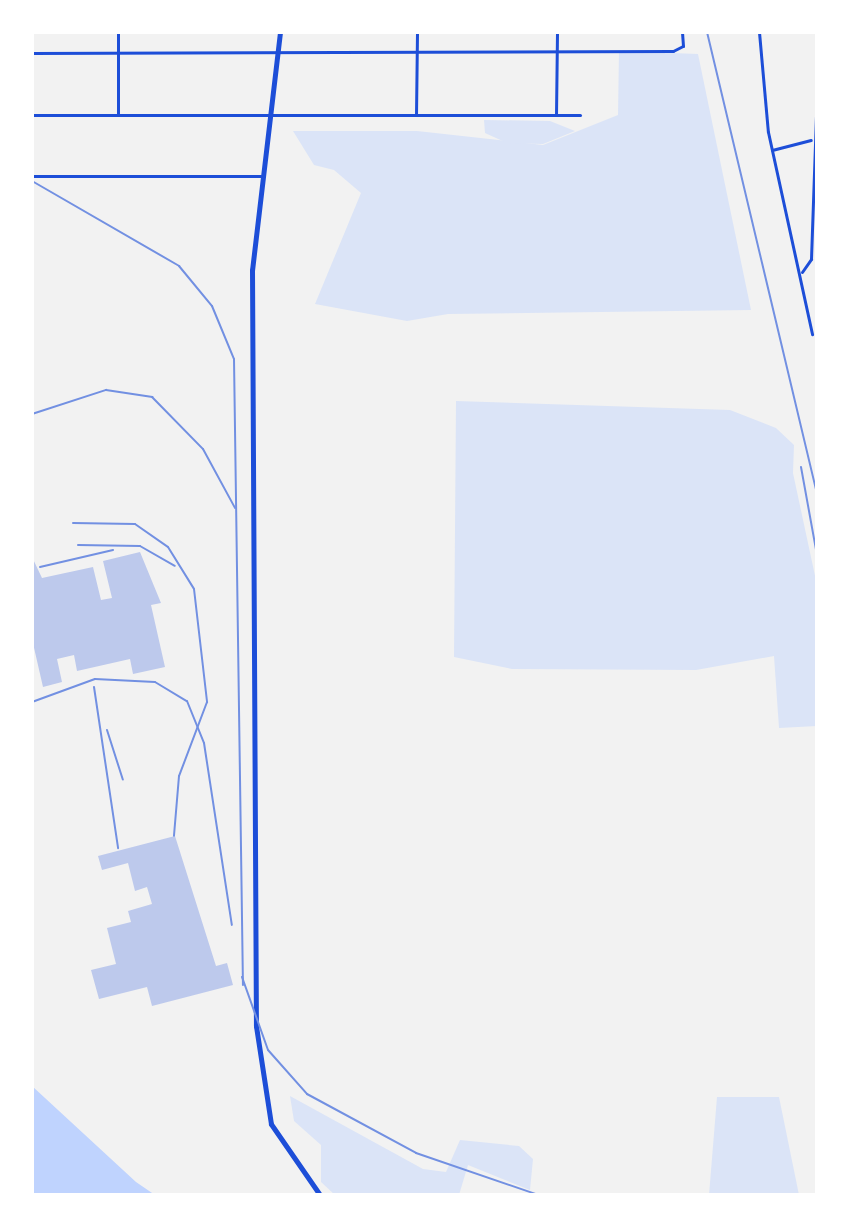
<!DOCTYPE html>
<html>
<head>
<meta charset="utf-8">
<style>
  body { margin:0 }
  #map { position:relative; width:849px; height:1227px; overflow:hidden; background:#f2f2f2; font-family:"Roboto Condensed",sans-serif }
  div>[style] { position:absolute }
  .green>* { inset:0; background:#dbe4f7 }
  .water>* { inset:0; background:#bfd3fe }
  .building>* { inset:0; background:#bdc9ec }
  .minor>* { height:3px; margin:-1.5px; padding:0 1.5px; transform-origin:1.5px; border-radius:1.5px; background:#1d4ed8 }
  .primary>* { height:5px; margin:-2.5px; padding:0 2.5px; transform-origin:2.5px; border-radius:2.5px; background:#1d4ed8 }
  .rail>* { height:2px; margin:-1px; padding:0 1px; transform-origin:1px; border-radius:1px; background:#7290e2 }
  span { translate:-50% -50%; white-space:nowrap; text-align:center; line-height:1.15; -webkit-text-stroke:6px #fff; paint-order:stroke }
  .frame { position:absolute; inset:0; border:34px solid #fff; pointer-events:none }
</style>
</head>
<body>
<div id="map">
  <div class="green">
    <i style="clip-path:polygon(619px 51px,698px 54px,751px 310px,448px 314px,407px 321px,315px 304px,361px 193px,334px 170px,314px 165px,293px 131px,417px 131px,543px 145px,618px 115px)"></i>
    <i style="clip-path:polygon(484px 120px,550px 121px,575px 131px,543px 144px,507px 143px,485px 133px)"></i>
    <i style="clip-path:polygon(456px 401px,730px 410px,776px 428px,794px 445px,793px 473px,817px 585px,817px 726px,779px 728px,774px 656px,696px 670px,512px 669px,454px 657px)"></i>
    <i style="clip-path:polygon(290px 1096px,423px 1169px,446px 1172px,460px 1140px,519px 1146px,533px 1159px,530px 1190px,468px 1165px,459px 1195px,335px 1195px,321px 1182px,321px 1145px,294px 1121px)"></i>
    <i style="clip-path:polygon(717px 1097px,779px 1097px,799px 1195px,709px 1195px)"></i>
  </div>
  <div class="water">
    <i style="clip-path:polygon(32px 1086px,136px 1182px,155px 1195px,32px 1195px)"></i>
  </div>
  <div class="building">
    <i style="clip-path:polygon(140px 552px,161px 603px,151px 605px,165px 667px,133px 674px,130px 659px,77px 671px,74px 655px,57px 659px,62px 682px,43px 687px,32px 639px,32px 557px,42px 578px,93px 567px,101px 600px,112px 598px,103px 561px)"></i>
    <i style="clip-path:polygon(175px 836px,216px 966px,227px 963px,233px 985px,152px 1006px,147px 987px,99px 999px,91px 970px,116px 964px,107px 928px,131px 922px,128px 911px,152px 904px,147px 887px,135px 891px,128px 863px,102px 870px,98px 856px)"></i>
  </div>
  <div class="minor">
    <i style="left:118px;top:32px;width:83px;rotate:90deg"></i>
    <i style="left:759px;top:32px;width:100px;rotate:84.9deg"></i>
    <i style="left:768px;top:132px;width:207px;rotate:77.7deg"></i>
    <i style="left:32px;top:53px;width:641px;rotate:-0.18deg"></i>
    <i style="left:673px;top:51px;width:11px;rotate:-27deg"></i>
    <i style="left:683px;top:46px;width:14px;rotate:-94deg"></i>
    <i style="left:32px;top:115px;width:548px"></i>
    <i style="left:416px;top:115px;width:83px;rotate:-89.3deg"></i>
    <i style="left:556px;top:115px;width:83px;rotate:-89.3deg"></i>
    <i style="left:772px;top:150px;width:40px;rotate:-14.4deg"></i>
    <i style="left:32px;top:176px;width:229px"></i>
    <i style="left:802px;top:272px;width:16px;rotate:-55deg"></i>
    <i style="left:811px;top:259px;width:168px;rotate:-88deg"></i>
  </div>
  <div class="primary">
    <i style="left:280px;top:32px;width:240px;rotate:96.7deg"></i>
    <i style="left:252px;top:270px;width:756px;rotate:89.7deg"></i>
    <i style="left:256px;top:1026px;width:99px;rotate:81.3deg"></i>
    <i style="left:271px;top:1124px;width:86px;rotate:55.4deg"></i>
  </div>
  <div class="rail">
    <i style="left:707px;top:32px;width:473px;rotate:76.6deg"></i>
    <i style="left:32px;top:181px;width:170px;rotate:30deg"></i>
    <i style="left:179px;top:266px;width:52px;rotate:50.5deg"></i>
    <i style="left:212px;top:306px;width:57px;rotate:67.5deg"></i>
    <i style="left:234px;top:359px;width:626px;rotate:89.18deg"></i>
    <i style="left:32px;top:414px;width:78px;rotate:-18deg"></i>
    <i style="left:106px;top:390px;width:47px;rotate:8.7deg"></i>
    <i style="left:152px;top:397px;width:73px;rotate:45.6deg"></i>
    <i style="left:203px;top:449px;width:67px;rotate:61.5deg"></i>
    <i style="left:801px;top:467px;width:89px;rotate:79.7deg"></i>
    <i style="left:73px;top:523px;width:62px;rotate:0.9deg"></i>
    <i style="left:135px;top:524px;width:40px;rotate:34.9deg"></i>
    <i style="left:168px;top:547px;width:49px;rotate:58.2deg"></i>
    <i style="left:194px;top:589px;width:114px;rotate:83.4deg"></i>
    <i style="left:207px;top:702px;width:79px;rotate:110.7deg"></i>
    <i style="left:179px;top:776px;width:60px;rotate:94.8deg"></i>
    <i style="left:78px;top:545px;width:62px;rotate:0.9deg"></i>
    <i style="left:140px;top:546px;width:40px;rotate:29.7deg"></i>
    <i style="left:40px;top:567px;width:75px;rotate:-13.1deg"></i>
    <i style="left:94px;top:687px;width:163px;rotate:81.5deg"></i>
    <i style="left:32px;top:702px;width:67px;rotate:-20.1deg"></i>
    <i style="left:95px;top:679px;width:60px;rotate:2.9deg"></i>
    <i style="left:155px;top:682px;width:37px;rotate:31deg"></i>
    <i style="left:187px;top:701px;width:45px;rotate:68deg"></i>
    <i style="left:204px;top:743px;width:184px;rotate:81.3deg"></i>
    <i style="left:107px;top:730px;width:52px;rotate:72.3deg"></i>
    <i style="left:242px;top:977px;width:77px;rotate:70.4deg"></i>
    <i style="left:268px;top:1050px;width:59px;rotate:48.4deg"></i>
    <i style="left:307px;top:1094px;width:124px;rotate:28.4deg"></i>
    <i style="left:416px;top:1153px;width:130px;rotate:18.9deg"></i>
  </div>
  <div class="frame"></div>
</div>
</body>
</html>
